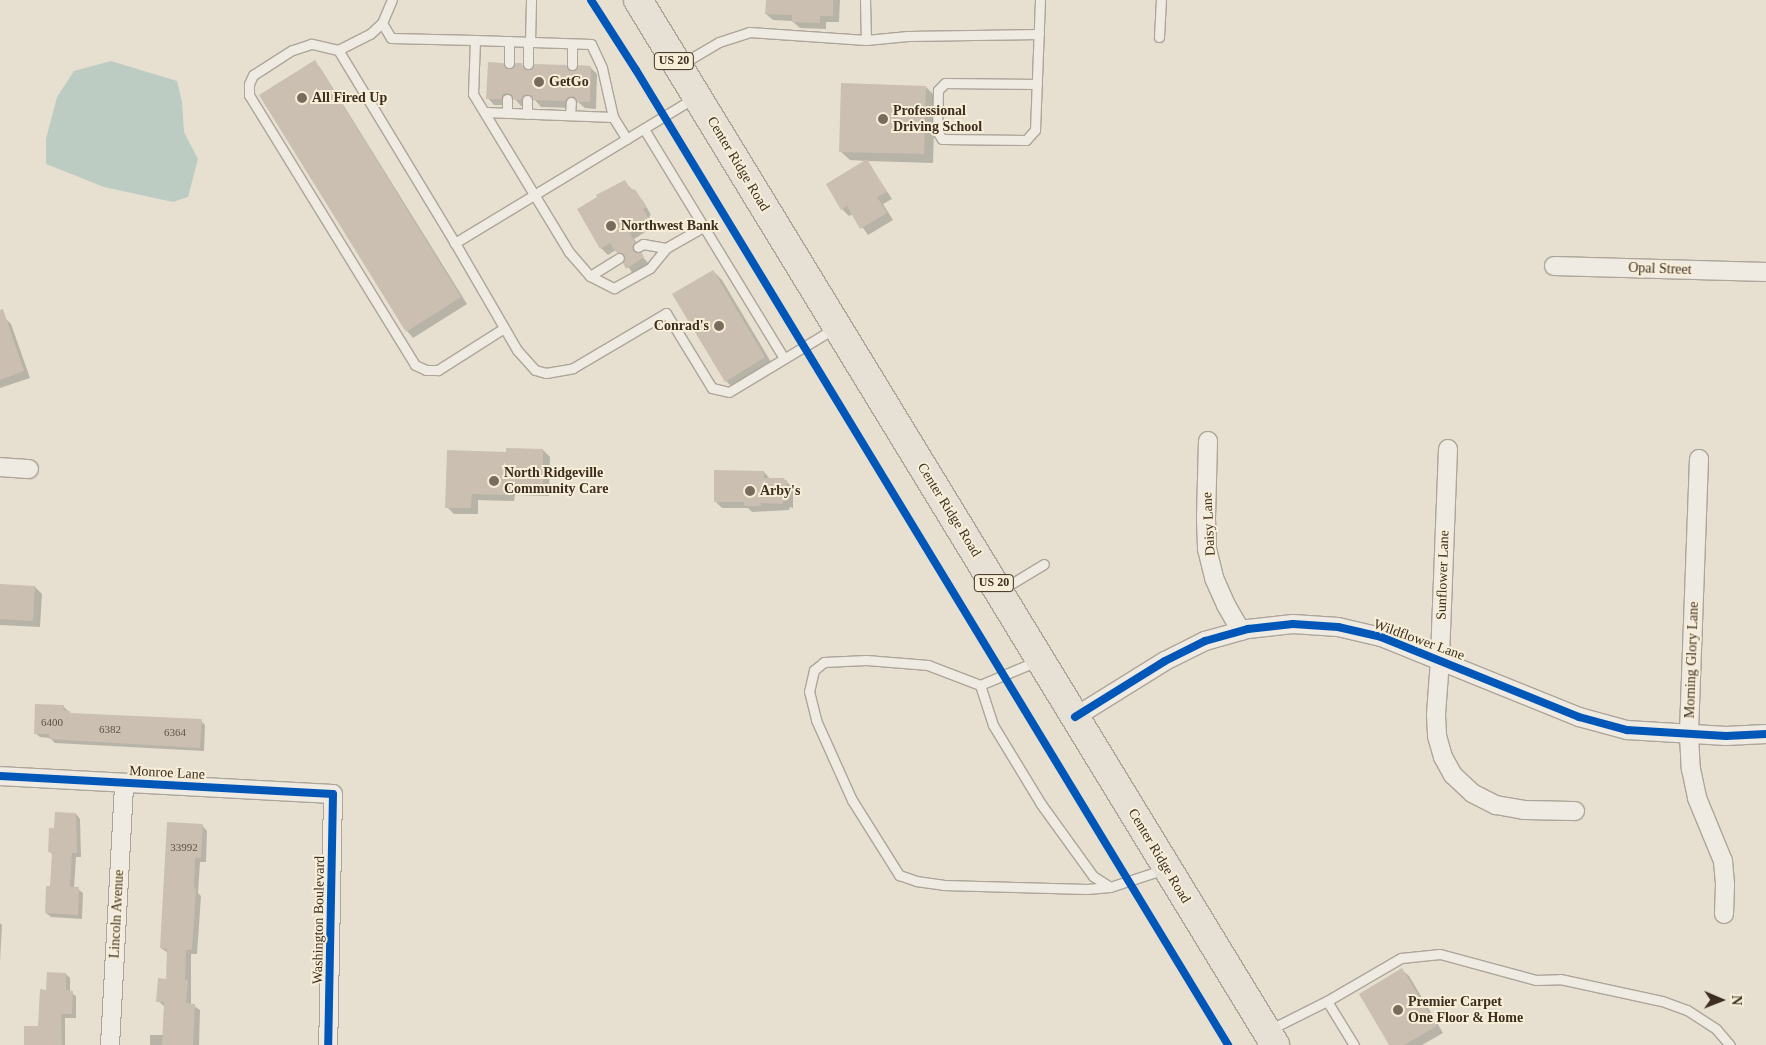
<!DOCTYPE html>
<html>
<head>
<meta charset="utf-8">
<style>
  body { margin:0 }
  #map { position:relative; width:1766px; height:1045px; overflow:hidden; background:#e7e0d1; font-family:"Times New Roman",serif }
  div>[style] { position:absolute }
  .water>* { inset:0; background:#bcccc2 }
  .shadow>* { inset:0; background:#0003 }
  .building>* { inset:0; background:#cbbfb2 }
  .roads { filter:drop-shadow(1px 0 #ada599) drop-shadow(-1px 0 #ada599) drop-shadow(0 1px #ada599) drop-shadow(0 -1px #ada599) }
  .lane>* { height:9px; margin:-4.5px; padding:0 4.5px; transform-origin:4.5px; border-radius:4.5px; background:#efebe3 }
  .street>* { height:18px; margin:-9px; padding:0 9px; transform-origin:9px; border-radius:9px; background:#efebe3 }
  .primary>* { height:28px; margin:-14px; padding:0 14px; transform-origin:14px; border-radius:14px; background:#e6e1d4 }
  .cycleway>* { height:8px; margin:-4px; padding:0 4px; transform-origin:4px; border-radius:4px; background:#0057b8 }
  .dots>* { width:14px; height:14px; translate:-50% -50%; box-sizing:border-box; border:2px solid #f7eed8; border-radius:50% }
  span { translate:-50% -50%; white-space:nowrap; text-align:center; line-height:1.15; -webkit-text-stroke:4px #f7eed8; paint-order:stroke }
  .number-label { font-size:11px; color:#605244 }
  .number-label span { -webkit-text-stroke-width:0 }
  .shield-label span { padding:1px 4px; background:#f7eed8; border:1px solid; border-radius:4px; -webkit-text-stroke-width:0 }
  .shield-label { font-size:12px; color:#3d2e20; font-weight:700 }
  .poi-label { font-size:14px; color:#3d2e20; font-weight:700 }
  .left { translate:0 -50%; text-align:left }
  .right { translate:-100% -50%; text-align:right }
  .street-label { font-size:14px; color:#3d2e20 }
  .north { position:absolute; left:1696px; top:975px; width:50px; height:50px; -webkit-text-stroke:4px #f7eed8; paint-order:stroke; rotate:91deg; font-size:14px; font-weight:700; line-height:20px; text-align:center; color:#3d2e20 }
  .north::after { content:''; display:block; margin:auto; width:18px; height:22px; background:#3d2e20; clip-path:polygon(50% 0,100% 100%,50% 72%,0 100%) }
</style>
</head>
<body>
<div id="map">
  <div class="water">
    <i style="clip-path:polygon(111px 61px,177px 81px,182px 101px,184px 132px,198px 159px,188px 197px,173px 202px,104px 187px,46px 164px,46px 139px,57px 97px,74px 71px)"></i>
  </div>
  <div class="shadow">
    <i style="clip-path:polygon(767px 0,840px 0,839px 22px,826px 22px,826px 29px,800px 28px,792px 21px,773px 20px,766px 14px)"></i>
    <i style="clip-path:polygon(315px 62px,321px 69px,467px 304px,413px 338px,407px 331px)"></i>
    <i style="clip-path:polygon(521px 65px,528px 71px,572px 72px,590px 67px,597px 74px,596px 109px,585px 108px,578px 102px,572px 108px,541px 107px,535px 100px,530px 101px,528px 106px,521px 106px,515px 99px,510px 100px,508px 105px,494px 105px,488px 98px,509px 70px)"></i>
    <i style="clip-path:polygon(926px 87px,935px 96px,933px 163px,867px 161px,892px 199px,883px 204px,893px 220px,868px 235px,853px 214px,849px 216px,842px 209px,866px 161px,850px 160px,840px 151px)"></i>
    <i style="clip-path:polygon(625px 182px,643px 201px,651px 215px,649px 216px,655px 226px,634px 239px,641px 249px,639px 253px,650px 265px,634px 275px,616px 250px,608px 255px,601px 248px)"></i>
    <i style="clip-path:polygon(713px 271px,722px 280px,774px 367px,735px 390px,726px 381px)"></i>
    <i style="clip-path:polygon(4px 317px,11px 324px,30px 378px,0 388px,0 318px)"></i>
    <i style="clip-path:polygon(543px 450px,550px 457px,549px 496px,515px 495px,514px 501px,478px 500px,478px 514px,454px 514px,447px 507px,507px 454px)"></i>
    <i style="clip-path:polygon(764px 472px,770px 479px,784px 479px,793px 488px,793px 508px,790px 507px,789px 510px,752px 512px,748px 508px,722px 508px,715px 501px)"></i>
    <i style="clip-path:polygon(0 585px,35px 587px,42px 594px,40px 627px,0 625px)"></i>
    <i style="clip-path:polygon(63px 706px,71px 714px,201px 721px,205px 725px,204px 751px,55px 743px,50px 738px,40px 737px,35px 733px)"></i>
    <i style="clip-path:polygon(76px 814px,80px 819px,81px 857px,76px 857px,74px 888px,78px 889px,83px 893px,82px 919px,51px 917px,46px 913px,51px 888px,53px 855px,49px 851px)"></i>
    <i style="clip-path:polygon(202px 825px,207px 831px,206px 862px,200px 862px,198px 893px,201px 896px,197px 954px,191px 954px,191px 1004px,200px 1010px,199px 1045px,150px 1045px,150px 1035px,163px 1035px,165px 1007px,158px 1001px,167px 980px,168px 953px,161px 948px)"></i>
    <i style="clip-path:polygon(0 923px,2px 925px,0 962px)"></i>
    <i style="clip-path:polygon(1402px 970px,1409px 976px,1443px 1033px,1422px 1045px,1390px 1045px)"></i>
    <i style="clip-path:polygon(66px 974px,70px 978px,70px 992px,76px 996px,76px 1018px,65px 1018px,65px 1045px,25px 1045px,39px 1027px)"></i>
  </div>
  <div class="building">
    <i style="clip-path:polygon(766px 0,833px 0,833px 16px,820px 16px,820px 23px,792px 22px,792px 15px,765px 14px)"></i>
    <i style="clip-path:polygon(315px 60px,461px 297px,406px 332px,259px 95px)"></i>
    <i style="clip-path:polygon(488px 62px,503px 63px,509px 69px,513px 68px,515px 63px,522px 63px,523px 68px,528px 70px,532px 69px,534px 64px,566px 65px,572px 71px,576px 70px,578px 65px,591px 66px,590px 102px,577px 102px,575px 97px,571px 96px,565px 101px,533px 100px,527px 94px,523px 95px,521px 100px,513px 100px,512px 95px,507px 93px,503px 94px,501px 99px,486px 99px)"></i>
    <i style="clip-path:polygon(841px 83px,926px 86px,924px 154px,839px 152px)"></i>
    <i style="clip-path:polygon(867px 159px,887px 192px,877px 197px,887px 213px,860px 229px,847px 206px,841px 210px,826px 184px)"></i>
    <i style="clip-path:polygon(625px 180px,631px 190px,634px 189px,637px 192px,646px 207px,643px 209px,649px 219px,629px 232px,635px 242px,632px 247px,633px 251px,641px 252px,644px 257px,626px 269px,623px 263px,625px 258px,624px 254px,616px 252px,610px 243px,600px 249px,577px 209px,597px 197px,596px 195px)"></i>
    <i style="clip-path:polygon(713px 270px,765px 357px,725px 382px,672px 294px)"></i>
    <i style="clip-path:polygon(3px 309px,24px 371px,0 380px,0 310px)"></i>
    <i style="clip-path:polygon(506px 448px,543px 449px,543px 489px,508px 489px,508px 495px,472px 494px,471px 508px,445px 508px,447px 450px,506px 452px)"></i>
    <i style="clip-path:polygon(714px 470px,764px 471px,764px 478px,784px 478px,784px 480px,787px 480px,787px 501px,783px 501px,783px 504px,761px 503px,761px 506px,744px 506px,744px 502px,714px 502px)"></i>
    <i style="clip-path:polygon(0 584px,35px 586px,33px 621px,0 619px)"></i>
    <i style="clip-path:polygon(35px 704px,64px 705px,63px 710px,70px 711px,70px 713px,202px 719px,200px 748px,49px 739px,49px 734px,34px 734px)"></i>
    <i style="clip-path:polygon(55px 812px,76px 813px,77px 853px,72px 853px,70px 887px,79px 887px,78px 915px,45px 913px,46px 886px,50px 886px,52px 852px,48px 852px,49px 828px,54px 828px)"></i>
    <i style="clip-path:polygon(167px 822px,203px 824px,201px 858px,195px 858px,194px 889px,196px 889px,192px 950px,186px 950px,185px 980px,188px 980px,186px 1003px,195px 1004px,193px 1045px,162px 1045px,164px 1002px,156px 1002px,158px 978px,166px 979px,167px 949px,160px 948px)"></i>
    <i style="clip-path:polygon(1402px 968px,1437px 1026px,1404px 1045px,1389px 1045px,1359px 994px)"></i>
    <i style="clip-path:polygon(47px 972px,66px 973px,66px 990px,73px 991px,72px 1014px,61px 1014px,62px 1045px,24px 1045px,24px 1026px,38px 1026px,40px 989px,46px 990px)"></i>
  </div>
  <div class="roads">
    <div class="lane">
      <i style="left:865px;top:0;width:40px;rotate:88.6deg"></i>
      <i style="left:382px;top:23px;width:25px;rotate:-67deg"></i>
      <i style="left:1159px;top:37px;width:37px;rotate:-87deg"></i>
      <i style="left:475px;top:40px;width:116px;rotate:2deg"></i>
      <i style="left:591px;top:44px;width:26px;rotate:65deg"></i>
      <i style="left:602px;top:68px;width:50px;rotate:77.3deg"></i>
      <i style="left:613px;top:117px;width:128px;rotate:-177.8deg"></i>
      <i style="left:530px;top:42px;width:42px;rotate:-88.6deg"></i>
      <i style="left:338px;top:50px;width:36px;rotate:-27deg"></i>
      <i style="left:370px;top:34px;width:16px;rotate:-43deg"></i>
      <i style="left:382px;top:23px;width:17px;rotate:59deg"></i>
      <i style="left:391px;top:38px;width:84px;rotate:1.4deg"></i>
      <i style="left:475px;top:40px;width:54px;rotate:92.1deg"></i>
      <i style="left:473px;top:94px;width:185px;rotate:58.7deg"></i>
      <i style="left:569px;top:252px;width:32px;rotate:49deg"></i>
      <i style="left:590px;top:276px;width:27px;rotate:27deg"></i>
      <i style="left:614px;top:288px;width:41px;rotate:-29.1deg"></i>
      <i style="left:650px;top:268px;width:26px;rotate:-51deg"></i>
      <i style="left:666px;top:248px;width:43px;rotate:-29.6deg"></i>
      <i style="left:509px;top:63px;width:22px;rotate:-90deg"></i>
      <i style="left:528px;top:64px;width:22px;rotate:-90deg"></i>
      <i style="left:572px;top:65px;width:21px;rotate:-90deg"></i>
      <i style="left:680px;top:65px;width:45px;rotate:-30.5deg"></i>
      <i style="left:719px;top:42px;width:32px;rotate:-18deg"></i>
      <i style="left:749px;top:32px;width:117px;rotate:3.9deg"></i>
      <i style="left:866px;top:40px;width:42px;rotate:-5.4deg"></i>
      <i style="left:908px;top:36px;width:131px;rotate:-0.9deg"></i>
      <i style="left:1037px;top:84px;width:92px;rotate:-179.4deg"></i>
      <i style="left:945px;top:83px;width:10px;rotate:135deg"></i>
      <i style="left:938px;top:90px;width:41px;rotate:91.4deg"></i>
      <i style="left:937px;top:131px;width:9px;rotate:58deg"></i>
      <i style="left:942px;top:139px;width:84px;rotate:0.7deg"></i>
      <i style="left:1026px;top:140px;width:13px;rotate:-48deg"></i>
      <i style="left:1035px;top:130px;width:130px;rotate:-87.8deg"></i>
      <i style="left:694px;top:98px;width:280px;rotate:148.8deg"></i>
      <i style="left:455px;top:243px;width:124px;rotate:59.9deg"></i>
      <i style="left:517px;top:350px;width:27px;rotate:48deg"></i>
      <i style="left:535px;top:370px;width:11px;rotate:15deg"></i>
      <i style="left:546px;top:373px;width:27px;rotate:-10deg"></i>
      <i style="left:573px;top:368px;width:108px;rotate:-30.6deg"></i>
      <i style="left:666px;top:313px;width:88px;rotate:58.5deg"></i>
      <i style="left:712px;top:388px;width:17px;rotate:13deg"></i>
      <i style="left:729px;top:392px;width:124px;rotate:-31.1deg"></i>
      <i style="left:507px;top:113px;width:14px;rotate:-90deg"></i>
      <i style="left:527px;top:114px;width:14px;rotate:-90deg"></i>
      <i style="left:570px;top:115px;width:13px;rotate:-86deg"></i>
      <i style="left:613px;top:117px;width:26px;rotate:58deg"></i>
      <i style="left:644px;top:129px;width:268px;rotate:58.6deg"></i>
      <i style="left:455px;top:243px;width:226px;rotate:-121.2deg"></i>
      <i style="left:338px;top:50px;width:28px;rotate:-167deg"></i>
      <i style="left:311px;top:44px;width:20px;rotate:162deg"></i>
      <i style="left:292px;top:50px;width:46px;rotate:147.3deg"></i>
      <i style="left:253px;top:75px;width:10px;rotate:114deg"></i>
      <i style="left:249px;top:84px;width:11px;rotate:90deg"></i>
      <i style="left:249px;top:95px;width:317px;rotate:58.4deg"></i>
      <i style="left:415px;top:365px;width:12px;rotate:24deg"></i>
      <i style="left:426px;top:370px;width:12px"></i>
      <i style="left:438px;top:370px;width:78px;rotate:-32.5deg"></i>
      <i style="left:638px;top:247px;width:6px;rotate:-31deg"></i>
      <i style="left:643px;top:244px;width:23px;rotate:10deg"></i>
      <i style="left:590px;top:276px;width:34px;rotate:-32deg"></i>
      <i style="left:1001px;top:590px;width:50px;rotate:-31.2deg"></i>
      <i style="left:1037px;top:661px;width:62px;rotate:157.2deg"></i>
      <i style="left:980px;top:685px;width:42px;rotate:72deg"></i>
      <i style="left:993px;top:725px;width:92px;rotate:58.7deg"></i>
      <i style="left:1041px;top:804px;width:89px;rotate:54.2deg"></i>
      <i style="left:1093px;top:876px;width:20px;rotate:33deg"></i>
      <i style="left:1110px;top:887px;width:58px;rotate:-18.1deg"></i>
      <i style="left:980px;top:685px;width:56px;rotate:-159deg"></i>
      <i style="left:928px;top:665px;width:62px;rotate:-175.4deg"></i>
      <i style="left:866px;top:660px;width:42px;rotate:177.3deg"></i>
      <i style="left:824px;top:662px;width:13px;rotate:141deg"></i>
      <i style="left:814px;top:670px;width:22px;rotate:103deg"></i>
      <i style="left:809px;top:691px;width:30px;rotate:76deg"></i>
      <i style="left:816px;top:720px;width:88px;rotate:65.8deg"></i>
      <i style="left:852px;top:800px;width:89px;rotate:57.9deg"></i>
      <i style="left:899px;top:875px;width:18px;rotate:19deg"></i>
      <i style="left:916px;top:881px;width:27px;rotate:8deg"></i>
      <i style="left:943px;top:885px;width:144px;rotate:1.6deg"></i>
      <i style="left:1087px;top:889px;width:23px;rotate:-5deg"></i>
      <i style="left:1327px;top:1001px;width:86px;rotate:-30.2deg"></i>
      <i style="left:1401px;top:958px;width:39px;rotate:-6deg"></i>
      <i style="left:1440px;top:954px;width:99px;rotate:15.2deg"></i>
      <i style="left:1536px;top:980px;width:24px;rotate:-2deg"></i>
      <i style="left:1560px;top:979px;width:104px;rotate:12.2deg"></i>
      <i style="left:1662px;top:1001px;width:27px;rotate:20deg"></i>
      <i style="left:1687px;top:1010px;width:35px;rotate:33deg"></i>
      <i style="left:1716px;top:1029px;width:21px;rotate:49deg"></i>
      <i style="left:1269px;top:1030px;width:65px;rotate:-26.6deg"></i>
      <i style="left:1327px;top:1001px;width:52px;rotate:58.5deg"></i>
    </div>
    <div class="street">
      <i style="left:1554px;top:266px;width:212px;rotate:1.6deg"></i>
      <i style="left:1208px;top:441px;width:78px;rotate:91.5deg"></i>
      <i style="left:1206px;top:519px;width:30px;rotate:88deg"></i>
      <i style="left:1207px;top:549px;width:30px;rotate:76deg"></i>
      <i style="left:1214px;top:578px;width:30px;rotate:66deg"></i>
      <i style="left:1226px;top:605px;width:30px;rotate:60deg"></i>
      <i style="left:1448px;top:449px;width:211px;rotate:92.2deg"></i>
      <i style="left:1440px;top:660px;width:55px;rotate:94.2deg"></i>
      <i style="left:1436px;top:715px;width:21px;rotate:87deg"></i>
      <i style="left:1437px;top:736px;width:22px;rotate:74deg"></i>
      <i style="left:1443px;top:757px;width:21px;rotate:61deg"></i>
      <i style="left:1453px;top:775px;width:26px;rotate:43deg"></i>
      <i style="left:1472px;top:793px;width:27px;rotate:27deg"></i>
      <i style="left:1496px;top:805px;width:27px;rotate:10deg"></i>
      <i style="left:1523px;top:810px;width:52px;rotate:1.1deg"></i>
      <i style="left:1699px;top:459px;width:276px;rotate:92.1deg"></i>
      <i style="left:1689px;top:735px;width:34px;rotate:87deg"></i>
      <i style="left:1691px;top:769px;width:30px;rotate:78deg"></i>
      <i style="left:1697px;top:798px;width:68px;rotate:67.6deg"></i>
      <i style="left:1723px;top:861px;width:24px;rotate:85deg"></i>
      <i style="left:1725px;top:885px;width:29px;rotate:92deg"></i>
      <i style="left:0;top:467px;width:29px;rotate:4deg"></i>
      <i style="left:1075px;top:717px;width:106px;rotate:-31.9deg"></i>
      <i style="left:1165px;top:661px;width:45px;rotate:-26.6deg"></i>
      <i style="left:1205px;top:641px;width:45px;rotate:-15.6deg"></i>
      <i style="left:1248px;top:629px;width:45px;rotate:-6.3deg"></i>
      <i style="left:1293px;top:624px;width:45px;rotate:3.8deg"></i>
      <i style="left:1338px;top:627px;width:44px;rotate:13.1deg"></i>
      <i style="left:1381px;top:637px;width:214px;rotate:22deg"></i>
      <i style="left:1579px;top:717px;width:50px;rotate:15.2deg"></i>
      <i style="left:1627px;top:730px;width:99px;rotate:3.5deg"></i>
      <i style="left:1726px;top:736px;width:40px;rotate:-2.9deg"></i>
      <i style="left:0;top:776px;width:333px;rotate:3.1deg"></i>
      <i style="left:333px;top:794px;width:251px;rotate:91.1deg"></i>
      <i style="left:110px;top:1045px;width:262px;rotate:-86.9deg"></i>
    </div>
    <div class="primary">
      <i style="left:638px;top:0;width:1224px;rotate:58.63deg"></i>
    </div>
  </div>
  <div class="cycleway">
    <i style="left:591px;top:0;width:83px;rotate:57.3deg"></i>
    <i style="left:636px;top:70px;width:1141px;rotate:58.73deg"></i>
    <i style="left:1075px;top:717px;width:106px;rotate:-31.9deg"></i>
    <i style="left:1165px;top:661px;width:45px;rotate:-26.6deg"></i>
    <i style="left:1205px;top:641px;width:45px;rotate:-15.6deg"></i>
    <i style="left:1248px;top:629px;width:45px;rotate:-6.3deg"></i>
    <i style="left:1293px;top:624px;width:45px;rotate:3.8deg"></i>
    <i style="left:1338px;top:627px;width:44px;rotate:13.1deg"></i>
    <i style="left:1381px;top:637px;width:214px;rotate:22deg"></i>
    <i style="left:1579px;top:717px;width:50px;rotate:15.2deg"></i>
    <i style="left:1627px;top:730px;width:99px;rotate:3.5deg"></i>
    <i style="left:1726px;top:736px;width:40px;rotate:-2.9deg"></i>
    <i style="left:0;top:776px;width:333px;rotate:3.1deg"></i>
    <i style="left:333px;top:794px;width:251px;rotate:91.1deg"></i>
  </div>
  <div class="dots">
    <i style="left:539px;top:82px;background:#786c5e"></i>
    <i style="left:302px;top:98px;background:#786c5e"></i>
    <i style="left:883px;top:119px;background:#786c5e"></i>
    <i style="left:611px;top:226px;background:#786c5e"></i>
    <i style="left:719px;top:326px;background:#786c5e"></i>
    <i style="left:494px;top:481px;background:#786c5e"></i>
    <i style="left:750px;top:491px;background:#786c5e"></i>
    <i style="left:1398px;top:1010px;background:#786c5e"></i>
  </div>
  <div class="number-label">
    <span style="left:52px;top:722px">6400</span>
    <span style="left:110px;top:729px">6382</span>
    <span style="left:175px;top:732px">6364</span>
    <span style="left:184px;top:847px">33992</span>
  </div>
  <div class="shield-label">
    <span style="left:674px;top:61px">US 20</span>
    <span style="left:994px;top:583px">US 20</span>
  </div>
  <div class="poi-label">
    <span class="left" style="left:549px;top:82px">GetGo</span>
    <span class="left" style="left:312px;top:98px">All Fired Up</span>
    <span class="left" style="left:893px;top:119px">Professional<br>Driving School</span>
    <span class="left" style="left:621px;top:226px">Northwest Bank</span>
    <span class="right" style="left:709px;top:326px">Conrad's</span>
    <span class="left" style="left:504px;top:481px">North Ridgeville<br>Community Care</span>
    <span class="left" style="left:760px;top:491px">Arby's</span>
    <span class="left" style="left:1408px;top:1010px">Premier Carpet<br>One Floor &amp; Home</span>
  </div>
  <div class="street-label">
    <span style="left:738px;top:164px;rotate:59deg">Center Ridge Road</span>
    <span style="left:1660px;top:269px;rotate:2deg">Opal Street</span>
    <span style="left:949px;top:510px;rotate:58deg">Center Ridge Road</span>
    <span style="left:1209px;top:524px;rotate:-93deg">Daisy Lane</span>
    <span style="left:1443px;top:575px;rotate:-88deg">Sunflower Lane</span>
    <span style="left:1419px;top:640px;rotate:20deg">Wildflower Lane</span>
    <span style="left:1692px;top:660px;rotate:-88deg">Morning Glory Lane</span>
    <span style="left:167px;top:773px;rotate:3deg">Monroe Lane</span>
    <span style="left:1159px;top:856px;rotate:59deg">Center Ridge Road</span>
    <span style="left:117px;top:914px;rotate:-87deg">Lincoln Avenue</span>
    <span style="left:319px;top:920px;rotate:-89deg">Washington Boulevard</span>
  </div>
  <div class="north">N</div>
</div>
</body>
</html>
